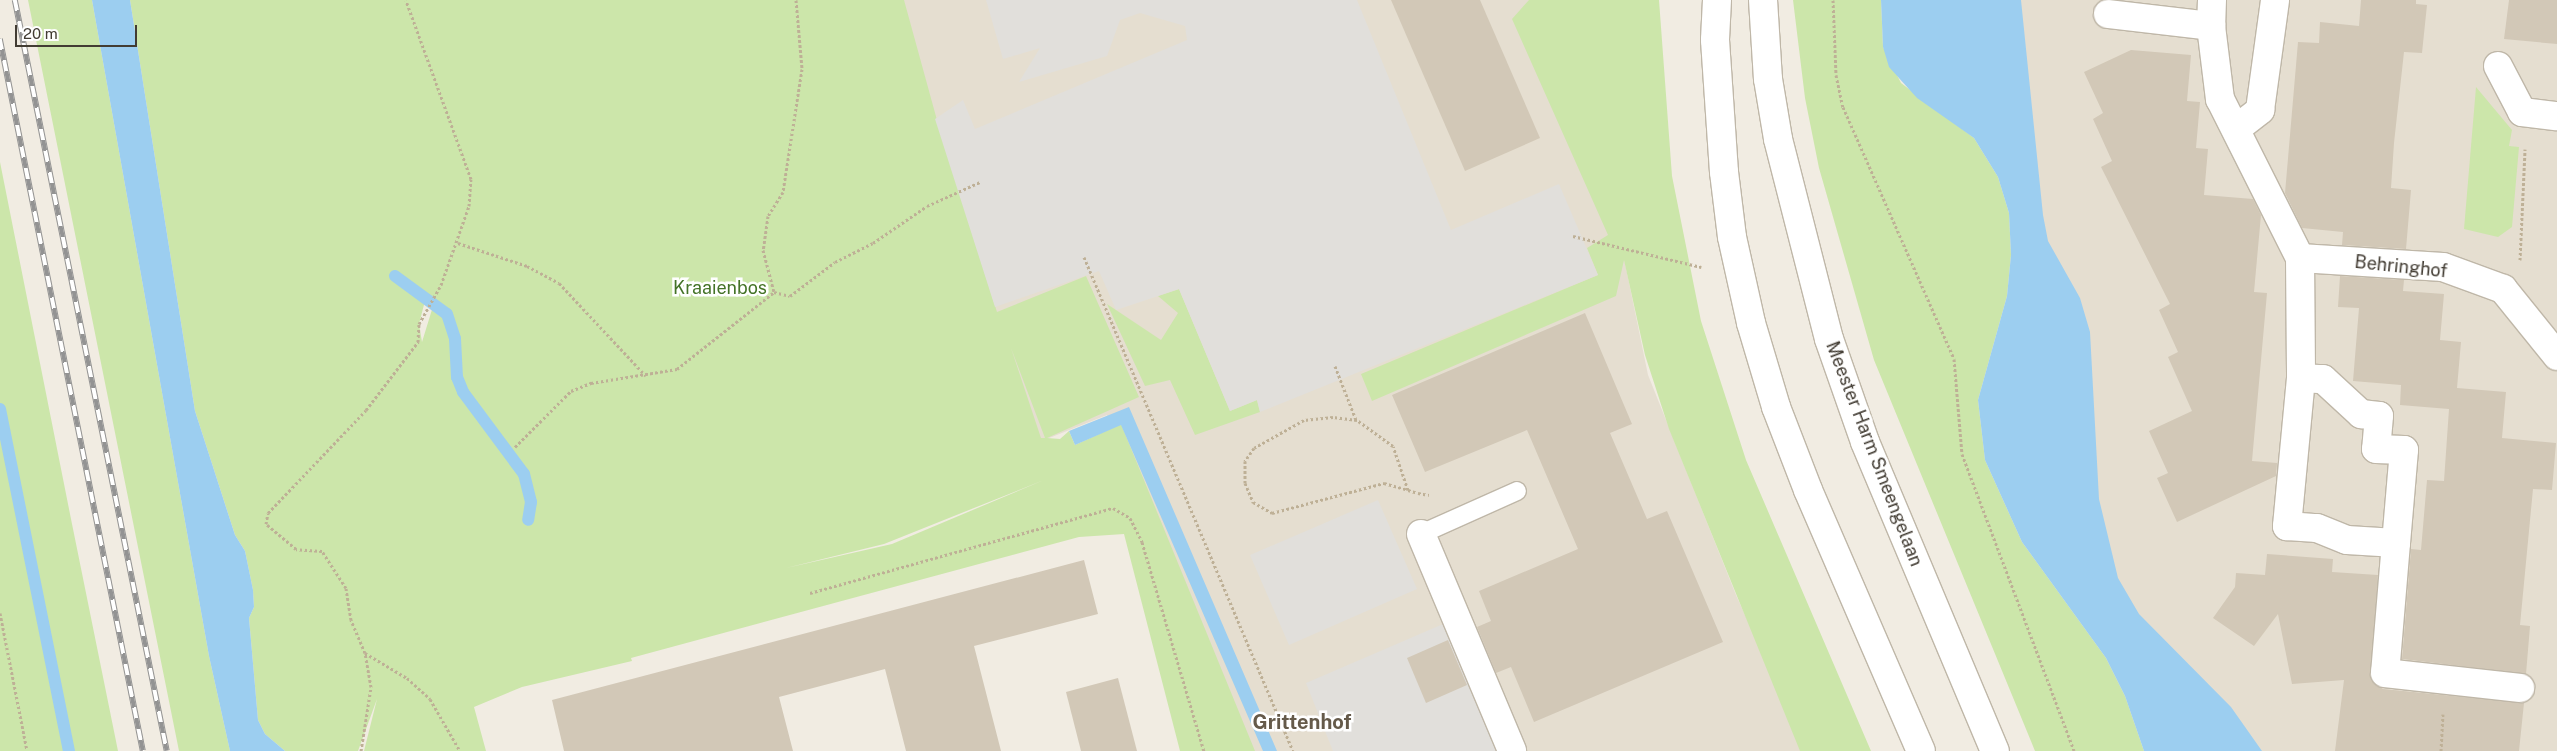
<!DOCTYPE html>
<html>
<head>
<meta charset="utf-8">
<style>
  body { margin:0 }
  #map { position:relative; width:2557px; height:751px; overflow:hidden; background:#f1ece2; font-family:"Public Sans",sans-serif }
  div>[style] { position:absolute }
  .residential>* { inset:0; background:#e5ded0 }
  .green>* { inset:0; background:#cce6aa }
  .parking>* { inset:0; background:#e1dfdb }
  .water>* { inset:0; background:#9ccef0 }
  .stream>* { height:12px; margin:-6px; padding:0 6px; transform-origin:6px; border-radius:6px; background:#9ccef0 }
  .building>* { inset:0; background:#d2c8b7 }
  .path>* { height:3px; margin-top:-1.5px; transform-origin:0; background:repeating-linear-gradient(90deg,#beb096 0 2.5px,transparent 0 5px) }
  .roads { filter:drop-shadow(1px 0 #bfb7a8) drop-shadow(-1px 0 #bfb7a8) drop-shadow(0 1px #bfb7a8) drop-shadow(0 -1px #bfb7a8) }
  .service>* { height:18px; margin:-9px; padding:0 9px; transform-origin:9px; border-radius:9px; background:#fff }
  .minor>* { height:28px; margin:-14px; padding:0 14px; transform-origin:14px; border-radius:14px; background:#fff }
  .tertiary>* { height:28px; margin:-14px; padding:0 14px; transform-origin:14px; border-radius:14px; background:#fff }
  .rail>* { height:5.5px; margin-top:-2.75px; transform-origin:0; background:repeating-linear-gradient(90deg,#fff 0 11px,#939393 0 22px); box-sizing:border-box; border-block:1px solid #939393 }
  span { translate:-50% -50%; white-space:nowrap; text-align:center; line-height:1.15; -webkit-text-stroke:5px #fff; paint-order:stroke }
  .street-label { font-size:18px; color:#423c33 }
  .park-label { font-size:18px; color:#447327 }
  .quarter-label { font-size:20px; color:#655a4a; font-weight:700 }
  .scale { position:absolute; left:15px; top:25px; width:122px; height:22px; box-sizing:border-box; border:2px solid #423c33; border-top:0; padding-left:6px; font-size:15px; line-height:18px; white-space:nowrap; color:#423c33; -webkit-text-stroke:4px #fff; paint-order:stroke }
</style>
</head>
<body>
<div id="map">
  <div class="residential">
    <i style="clip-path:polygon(878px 0,1598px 0,1620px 239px,1648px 375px,1736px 595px,1806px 751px,1249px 751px,1107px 415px,1009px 454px)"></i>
    <i style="clip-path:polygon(1997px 0,2557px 0,2557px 751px,2229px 751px,2086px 574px)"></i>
  </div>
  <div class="green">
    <i style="clip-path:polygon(28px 0,92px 0,209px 656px,230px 751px,179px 751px)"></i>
    <i style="clip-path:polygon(evenodd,130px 0,904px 0,940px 131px,997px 312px,1086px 276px,1139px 397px,1047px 438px,1060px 439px,1069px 431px,1075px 445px,1121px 424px,1255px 751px,1180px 751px,1124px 534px,1079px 537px,631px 658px,632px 661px,522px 687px,474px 707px,486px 751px,364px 751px,377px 699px,358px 751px,285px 751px,265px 734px,258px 720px,249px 618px,254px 607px,253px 590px,245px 551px,235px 535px,195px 411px,130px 0,426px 297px,434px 303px,422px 342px,419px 324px,426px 297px,130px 0,1011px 348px,1045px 438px,1041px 438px,1011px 348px,130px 0,1044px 480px,892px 544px,786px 568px,884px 544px,1044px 480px)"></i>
    <i style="clip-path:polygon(1529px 0,1659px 0,1672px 176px,1701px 321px,1746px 460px,1871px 751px,1800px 751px,1669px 429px,1645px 355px,1624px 260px,1616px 296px,1372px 401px,1361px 374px,1598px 275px,1587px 248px,1608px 235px,1512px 19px)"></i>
    <i style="clip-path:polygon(1793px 0,1881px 0,1883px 47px,1901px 83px,1974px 138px,1998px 177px,2009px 213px,2011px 255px,2007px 296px,1978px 400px,1985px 460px,2022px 542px,2106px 658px,2125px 696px,2144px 751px,2035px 751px,1874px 360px,1819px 168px,1805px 98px)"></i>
    <i style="clip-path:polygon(2476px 87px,2512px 130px,2509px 146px,2519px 147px,2512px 227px,2498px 237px,2464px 229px)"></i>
    <i style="clip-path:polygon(0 162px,71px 519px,118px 751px,0 751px)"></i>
    <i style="clip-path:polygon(1179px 289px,1230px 411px,1257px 400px,1260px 412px,1195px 435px,1170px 380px,1145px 386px,1107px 304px,1161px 340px,1178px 313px,1158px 296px)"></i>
  </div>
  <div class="parking">
    <i style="clip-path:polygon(986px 0,1357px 0,1451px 230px,1559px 184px,1598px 275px,1260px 412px,1257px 400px,1230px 411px,1179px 289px,1116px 310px,1099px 271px,995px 307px,935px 119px,963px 100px,975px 129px,1187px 40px,1185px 26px,1140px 13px,1120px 20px,1107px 56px,1019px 82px,1040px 48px,1003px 59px)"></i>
    <i style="clip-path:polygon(1378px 500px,1417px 589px,1289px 645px,1250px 555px)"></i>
    <i style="clip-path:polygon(1457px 618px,1512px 751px,1333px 751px,1306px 683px)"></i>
  </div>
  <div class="water">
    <i style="clip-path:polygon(92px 0,130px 0,195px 411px,235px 535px,245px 551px,253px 590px,254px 607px,249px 618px,258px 720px,265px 734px,285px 751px,230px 751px,209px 656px)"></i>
    <i style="clip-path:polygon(1881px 0,2021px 0,2043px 215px,2048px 241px,2080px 298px,2090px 332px,2099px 499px,2118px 578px,2139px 614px,2231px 707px,2262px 751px,2144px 751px,2125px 696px,2106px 658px,2022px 542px,1985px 460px,1978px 400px,2007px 296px,2011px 255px,2009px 213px,1998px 177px,1974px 138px,1917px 98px,1889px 67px,1883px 47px)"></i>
    <i style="clip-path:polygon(1129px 407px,1271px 737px,1277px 751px,1263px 751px,1121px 425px,1075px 445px,1069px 431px)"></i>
  </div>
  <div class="stream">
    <i style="left:395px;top:276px;width:64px;rotate:36.2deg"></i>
    <i style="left:447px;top:314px;width:26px;rotate:72deg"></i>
    <i style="left:455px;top:339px;width:38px;rotate:87deg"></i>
    <i style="left:457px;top:377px;width:16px;rotate:68deg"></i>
    <i style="left:463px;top:392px;width:102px;rotate:53.4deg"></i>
    <i style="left:524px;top:474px;width:29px;rotate:76deg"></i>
    <i style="left:531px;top:502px;width:18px;rotate:99deg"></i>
    <i style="left:0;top:409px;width:349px;rotate:78.6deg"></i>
  </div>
  <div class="building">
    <i style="clip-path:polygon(1391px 0,1480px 0,1540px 138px,1465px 171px)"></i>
    <i style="clip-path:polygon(2361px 0,2416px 0,2416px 4px,2427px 5px,2422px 53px,2404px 52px,2394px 143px,2391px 188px,2411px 190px,2406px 249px,2342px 245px,2343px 232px,2302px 228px,2285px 193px,2298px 42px,2319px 43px,2320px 22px,2359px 26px)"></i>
    <i style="clip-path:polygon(2509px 0,2557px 0,2557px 44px,2504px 39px)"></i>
    <i style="clip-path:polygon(2131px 50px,2191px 55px,2187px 101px,2200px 102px,2196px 148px,2208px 149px,2204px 195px,2253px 199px,2261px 215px,2254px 292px,2267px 293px,2252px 461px,2277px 463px,2276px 476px,2177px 522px,2157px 478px,2168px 473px,2149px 431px,2192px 411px,2168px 357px,2178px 352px,2159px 310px,2170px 304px,2101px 167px,2112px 161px,2093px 119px,2103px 113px,2084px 72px)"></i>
    <i style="clip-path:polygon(2340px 276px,2404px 280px,2403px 291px,2444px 294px,2440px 340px,2461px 342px,2457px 388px,2506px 392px,2502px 438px,2556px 443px,2552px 490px,2533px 489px,2520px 625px,2530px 626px,2526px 674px,2402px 659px,2411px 549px,2421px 550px,2427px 480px,2444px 481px,2449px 409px,2400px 405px,2401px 385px,2353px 381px,2359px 308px,2338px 307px)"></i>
    <i style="clip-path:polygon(1585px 313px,1632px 424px,1610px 433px,1647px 519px,1667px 511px,1723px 642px,1534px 722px,1511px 667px,1496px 673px,1477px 627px,1491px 621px,1479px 591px,1578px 549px,1527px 430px,1425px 472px,1392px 395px)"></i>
    <i style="clip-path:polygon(2267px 554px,2333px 559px,2332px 572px,2378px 575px,2371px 680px,2383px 689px,2524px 703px,2519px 751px,2335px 751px,2344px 680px,2292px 684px,2278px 614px,2254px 646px,2213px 618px,2235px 587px,2236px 573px,2265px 575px)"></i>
    <i style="clip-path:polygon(1084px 560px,1098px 614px,974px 646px,1001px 751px,906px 751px,885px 669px,779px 697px,793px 751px,564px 751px,552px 700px)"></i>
    <i style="clip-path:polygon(1448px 640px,1467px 685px,1426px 703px,1407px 658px)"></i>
    <i style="clip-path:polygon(1118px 678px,1137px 751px,1081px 751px,1066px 692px)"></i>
  </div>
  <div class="path">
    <i style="left:796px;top:0;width:69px;rotate:85deg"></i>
    <i style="left:802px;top:69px;width:124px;rotate:98.8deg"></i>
    <i style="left:783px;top:192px;width:28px;rotate:122deg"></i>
    <i style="left:768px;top:216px;width:34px;rotate:98deg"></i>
    <i style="left:763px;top:250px;width:43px;rotate:75.3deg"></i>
    <i style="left:774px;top:292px;width:16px;rotate:14deg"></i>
    <i style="left:790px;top:296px;width:56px;rotate:-37.1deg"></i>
    <i style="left:835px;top:262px;width:42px;rotate:-26.6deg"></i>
    <i style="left:873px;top:243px;width:65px;rotate:-34.4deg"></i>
    <i style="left:927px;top:206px;width:58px;rotate:-24.4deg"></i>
    <i style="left:1833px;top:0;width:75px;rotate:87.7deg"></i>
    <i style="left:1836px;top:75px;width:33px;rotate:78deg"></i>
    <i style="left:1843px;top:107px;width:275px;rotate:66.2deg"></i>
    <i style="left:1954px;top:359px;width:95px;rotate:85.2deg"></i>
    <i style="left:1962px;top:454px;width:317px;rotate:69.3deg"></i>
    <i style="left:1573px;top:236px;width:132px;rotate:13.6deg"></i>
    <i style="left:458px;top:243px;width:73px;rotate:18.4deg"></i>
    <i style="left:527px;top:266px;width:36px;rotate:28deg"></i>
    <i style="left:559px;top:283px;width:127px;rotate:46.9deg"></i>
    <i style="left:1084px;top:257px;width:536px;rotate:67.07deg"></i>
    <i style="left:2520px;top:260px;width:111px;rotate:-87.4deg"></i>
    <i style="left:1335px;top:366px;width:58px;rotate:68.7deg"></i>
    <i style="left:515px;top:447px;width:79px;rotate:-45deg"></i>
    <i style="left:571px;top:391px;width:22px;rotate:-22deg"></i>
    <i style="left:591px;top:383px;width:87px;rotate:-9.2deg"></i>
    <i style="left:677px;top:369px;width:124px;rotate:-38.4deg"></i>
    <i style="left:1408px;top:490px;width:46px;rotate:-108.8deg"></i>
    <i style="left:1393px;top:446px;width:44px;rotate:-144.2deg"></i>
    <i style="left:1357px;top:420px;width:24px;rotate:-173deg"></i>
    <i style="left:1333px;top:417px;width:29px;rotate:174deg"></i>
    <i style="left:1304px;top:420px;width:57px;rotate:150.8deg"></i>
    <i style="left:1254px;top:448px;width:16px;rotate:125deg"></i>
    <i style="left:1245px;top:461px;width:22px;rotate:90deg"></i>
    <i style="left:1245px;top:483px;width:21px;rotate:67deg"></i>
    <i style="left:1253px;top:502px;width:22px;rotate:30deg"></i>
    <i style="left:1272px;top:513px;width:116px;rotate:-15deg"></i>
    <i style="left:1384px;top:483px;width:25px;rotate:16deg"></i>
    <i style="left:1408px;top:490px;width:10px;rotate:17deg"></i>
    <i style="left:1418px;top:493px;width:11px;rotate:10deg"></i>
    <i style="left:810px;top:593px;width:315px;rotate:-15.7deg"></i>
    <i style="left:1113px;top:508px;width:20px;rotate:30deg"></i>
    <i style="left:1130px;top:518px;width:27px;rotate:63deg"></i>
    <i style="left:1142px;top:542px;width:218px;rotate:73.5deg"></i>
    <i style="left:0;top:613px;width:141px;rotate:78.9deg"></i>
    <i style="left:365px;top:653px;width:49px;rotate:30.8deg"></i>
    <i style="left:407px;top:678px;width:31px;rotate:42deg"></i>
    <i style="left:430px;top:699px;width:60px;rotate:60deg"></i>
    <i style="left:361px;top:751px;width:65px;rotate:-81.1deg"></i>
    <i style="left:371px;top:687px;width:35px;rotate:-100deg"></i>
    <i style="left:365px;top:653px;width:36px;rotate:-113deg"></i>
    <i style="left:351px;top:620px;width:32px;rotate:-99deg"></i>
    <i style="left:346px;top:588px;width:44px;rotate:-123deg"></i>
    <i style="left:322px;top:551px;width:26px;rotate:-176deg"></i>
    <i style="left:296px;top:549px;width:39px;rotate:-140deg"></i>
    <i style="left:266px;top:524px;width:11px;rotate:-80deg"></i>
    <i style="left:268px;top:513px;width:142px;rotate:-46.4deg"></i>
    <i style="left:366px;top:410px;width:86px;rotate:-52.6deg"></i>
    <i style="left:418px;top:342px;width:18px;rotate:-87deg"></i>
    <i style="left:419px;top:324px;width:45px;rotate:-60.6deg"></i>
    <i style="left:441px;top:285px;width:84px;rotate:-70.5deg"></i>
    <i style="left:469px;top:206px;width:27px;rotate:-86deg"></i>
    <i style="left:471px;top:179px;width:190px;rotate:-110deg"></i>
    <i style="left:2441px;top:751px;width:37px;rotate:-87deg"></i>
  </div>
  <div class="roads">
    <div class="service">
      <i style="left:1421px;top:534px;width:105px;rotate:-24.1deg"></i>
    </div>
    <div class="minor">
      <i style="left:2212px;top:0;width:26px;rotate:92deg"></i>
      <i style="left:2211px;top:26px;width:74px;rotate:83deg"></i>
      <i style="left:2220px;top:99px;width:178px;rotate:63.3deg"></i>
      <i style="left:2300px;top:258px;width:120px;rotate:89.5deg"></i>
      <i style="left:2301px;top:378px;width:149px;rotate:95.4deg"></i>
      <i style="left:2287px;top:526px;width:30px;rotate:4deg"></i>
      <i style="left:2317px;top:528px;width:32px;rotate:22deg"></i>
      <i style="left:2347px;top:540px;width:49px;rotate:3.5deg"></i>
      <i style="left:2396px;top:543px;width:130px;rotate:94.8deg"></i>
      <i style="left:2385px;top:673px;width:136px;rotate:6.3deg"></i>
      <i style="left:2108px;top:14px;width:104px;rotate:6.6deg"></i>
      <i style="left:2498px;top:66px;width:52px;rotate:62.4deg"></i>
      <i style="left:2522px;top:112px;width:35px;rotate:7deg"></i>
      <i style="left:2236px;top:129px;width:31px;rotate:-38deg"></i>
      <i style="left:2260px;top:110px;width:111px;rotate:-82.2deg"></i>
      <i style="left:2300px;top:258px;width:143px;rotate:3.6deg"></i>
      <i style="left:2443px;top:267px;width:64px;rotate:20.1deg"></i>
      <i style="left:2503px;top:289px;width:86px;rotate:51.1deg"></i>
      <i style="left:2301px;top:378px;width:22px;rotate:3deg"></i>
      <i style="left:2323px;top:379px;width:52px;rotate:42.6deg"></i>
      <i style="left:2361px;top:414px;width:18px;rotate:6deg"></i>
      <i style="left:2379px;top:416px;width:33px;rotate:95deg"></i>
      <i style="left:2376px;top:449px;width:28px;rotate:2deg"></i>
      <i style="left:2404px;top:450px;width:93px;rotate:94.9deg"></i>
      <i style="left:1421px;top:534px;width:235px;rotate:67.2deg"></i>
    </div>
    <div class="tertiary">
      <i style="left:1717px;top:0;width:40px;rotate:92.9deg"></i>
      <i style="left:1715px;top:40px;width:132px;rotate:86.1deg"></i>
      <i style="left:1724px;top:172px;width:65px;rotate:83deg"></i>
      <i style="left:1732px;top:237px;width:88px;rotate:77.5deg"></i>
      <i style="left:1751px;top:323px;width:88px;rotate:73.4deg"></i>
      <i style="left:1776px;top:407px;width:89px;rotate:68.9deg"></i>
      <i style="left:1808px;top:490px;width:284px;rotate:66.6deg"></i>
      <i style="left:1763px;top:0;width:79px;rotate:86.4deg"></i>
      <i style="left:1768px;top:79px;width:61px;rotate:80.5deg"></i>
      <i style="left:1778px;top:139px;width:206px;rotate:75.7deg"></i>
      <i style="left:1829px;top:339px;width:109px;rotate:70.7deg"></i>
      <i style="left:1865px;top:442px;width:335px;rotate:67.2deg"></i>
    </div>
  </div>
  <div class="rail">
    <i style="left:15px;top:0;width:766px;rotate:78.56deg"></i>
    <i style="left:0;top:39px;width:726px;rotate:78.64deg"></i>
  </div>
  <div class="street-label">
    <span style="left:2401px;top:267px;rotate:6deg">Behringhof</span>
    <span style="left:1874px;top:454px;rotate:69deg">Meester Harm Smeengelaan</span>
  </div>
  <div class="park-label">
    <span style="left:720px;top:288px">Kraaienbos</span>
  </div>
  <div class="quarter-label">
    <span style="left:1302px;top:722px">Grittenhof</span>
  </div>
  <div class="scale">20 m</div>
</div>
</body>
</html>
